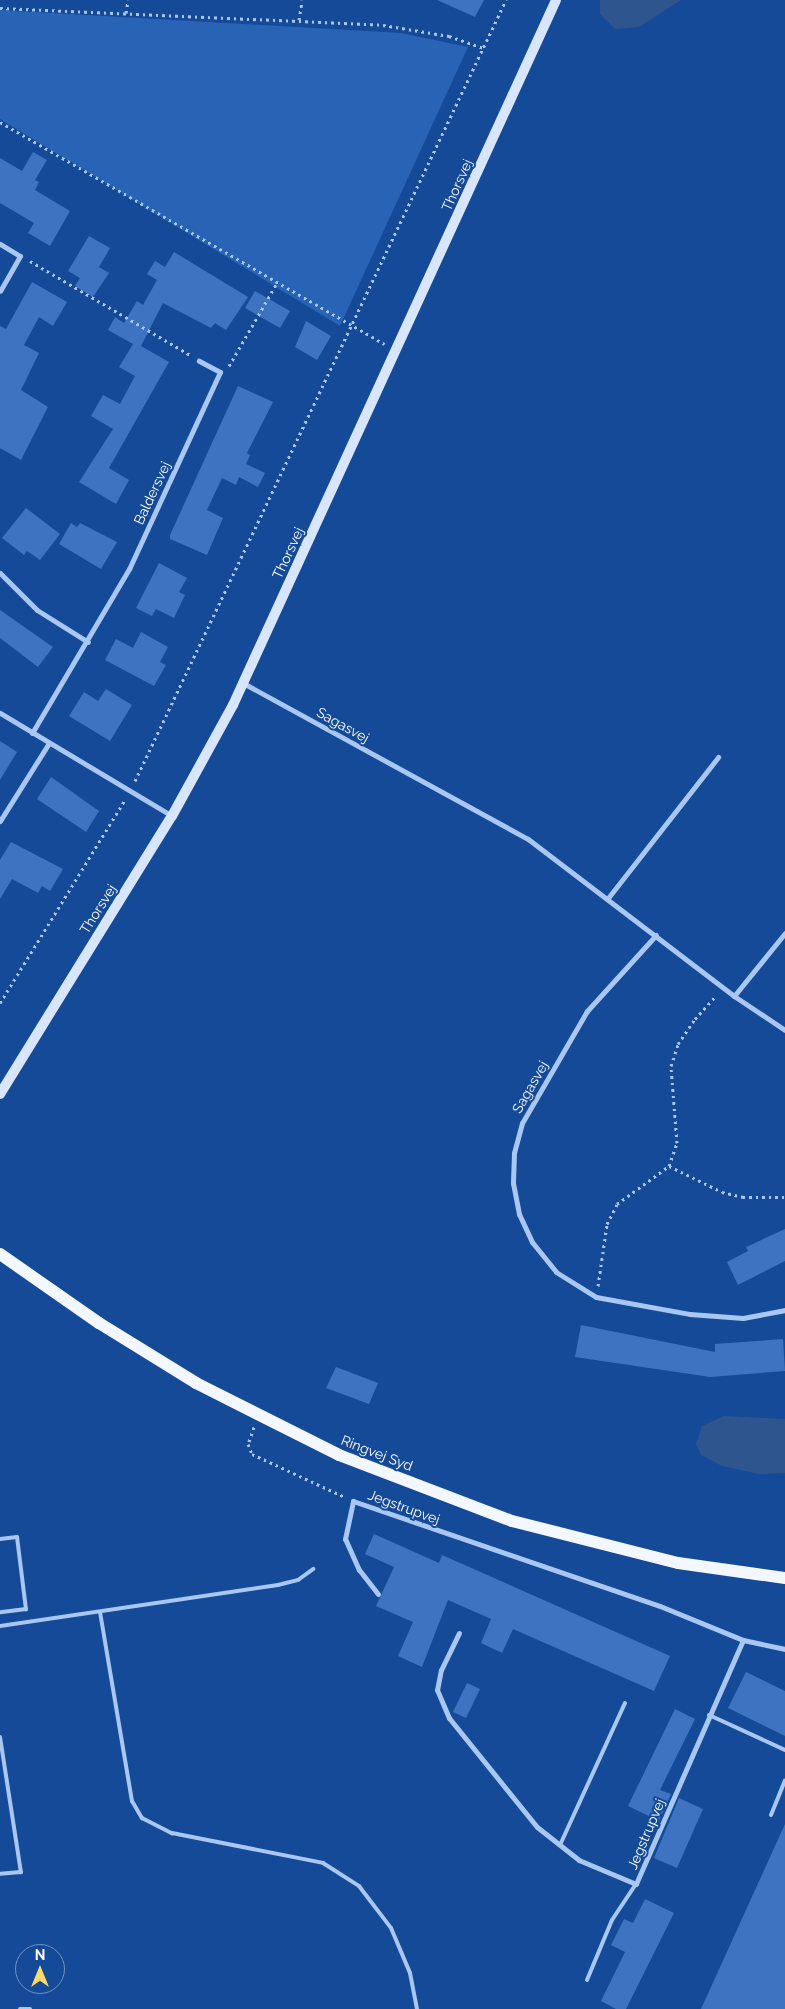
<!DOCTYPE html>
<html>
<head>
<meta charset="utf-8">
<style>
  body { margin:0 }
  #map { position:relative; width:785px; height:2009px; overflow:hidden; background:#154a98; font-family:Raleway,sans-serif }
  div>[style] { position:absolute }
  .green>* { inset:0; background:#2863b6 }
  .water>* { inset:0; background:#2f558f }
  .building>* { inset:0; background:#3d73c0 }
  .path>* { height:3px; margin-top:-1.5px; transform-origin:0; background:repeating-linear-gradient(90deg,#a8c7f2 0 2.5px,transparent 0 6.5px) }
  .lane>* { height:4px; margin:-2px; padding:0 2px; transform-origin:2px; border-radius:2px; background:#a8c7f2 }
  .street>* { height:5px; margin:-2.5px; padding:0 2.5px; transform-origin:2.5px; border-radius:2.5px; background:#a8c7f2 }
  .secondary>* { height:10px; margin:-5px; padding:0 5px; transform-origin:5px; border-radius:5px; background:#d7e6fc }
  .primary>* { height:12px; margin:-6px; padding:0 6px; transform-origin:6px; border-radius:6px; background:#f3f7ff }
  span { translate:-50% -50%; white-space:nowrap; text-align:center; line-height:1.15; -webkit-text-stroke:4px #154a98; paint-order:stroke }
  .street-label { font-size:14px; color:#fff }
  .north { position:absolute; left:15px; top:1944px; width:50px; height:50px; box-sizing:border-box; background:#154a98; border:1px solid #7392c1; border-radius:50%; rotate:0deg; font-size:14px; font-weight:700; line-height:20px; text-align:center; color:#fff }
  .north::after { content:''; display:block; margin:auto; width:18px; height:22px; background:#ffd969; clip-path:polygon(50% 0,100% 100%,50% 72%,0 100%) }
</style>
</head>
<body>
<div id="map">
  <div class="green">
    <i style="clip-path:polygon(0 10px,401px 33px,468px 47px,340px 326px,0 119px)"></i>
  </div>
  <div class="water">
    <i style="clip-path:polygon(681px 0,639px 27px,615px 29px,600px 14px,600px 0)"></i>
    <i style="clip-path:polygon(724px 1416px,785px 1419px,785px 1473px,759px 1474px,722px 1466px,701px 1455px,696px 1444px,702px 1426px)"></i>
  </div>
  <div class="building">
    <i style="clip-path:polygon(437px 0,484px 0,475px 17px)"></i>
    <i style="clip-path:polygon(33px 152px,47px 160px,35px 180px,39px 182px,35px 190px,70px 211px,50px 246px,28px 233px,34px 223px,0 203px,0 158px,22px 171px)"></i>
    <i style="clip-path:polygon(89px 236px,110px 248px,99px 267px,109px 273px,93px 297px,75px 286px,80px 278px,68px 271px)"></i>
    <i style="clip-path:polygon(174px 252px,248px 297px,226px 330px,215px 323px,211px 328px,163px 303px,141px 346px,169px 362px,109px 468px,129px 480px,116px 504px,79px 482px,113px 429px,91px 416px,103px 395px,120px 404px,135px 376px,119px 367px,133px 344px,108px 330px,115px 317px,124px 323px,137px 301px,143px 305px,157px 280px,147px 274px,155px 261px,165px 267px)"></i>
    <i style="clip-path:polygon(32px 282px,67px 302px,53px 326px,39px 317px,24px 345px,39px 353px,21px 390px,48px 407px,21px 460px,0 448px,0 326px,6px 329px)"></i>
    <i style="clip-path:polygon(255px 291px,290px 311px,280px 328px,245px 308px)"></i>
    <i style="clip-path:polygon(306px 321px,331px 336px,317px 360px,295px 347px)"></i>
    <i style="clip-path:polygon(238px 386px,273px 402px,247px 453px,250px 455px,246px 464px,265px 473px,258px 487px,239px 477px,236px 485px,222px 478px,207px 510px,223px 518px,207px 555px,170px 539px,170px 535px)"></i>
    <i style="clip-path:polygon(26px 508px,60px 534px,40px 560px,27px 551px,24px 555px,2px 538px)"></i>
    <i style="clip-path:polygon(71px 523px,77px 527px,80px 523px,117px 542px,101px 569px,59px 544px)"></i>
    <i style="clip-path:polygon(159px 563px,187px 578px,179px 592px,185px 595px,174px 618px,156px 609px,152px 616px,136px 608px)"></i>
    <i style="clip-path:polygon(0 610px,53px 647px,38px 667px,0 638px)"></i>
    <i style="clip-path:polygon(141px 632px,168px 647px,160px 662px,166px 665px,154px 686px,105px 660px,116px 639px,133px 648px)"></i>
    <i style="clip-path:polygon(106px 689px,132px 705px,110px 741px,69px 716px,84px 692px,98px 701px)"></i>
    <i style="clip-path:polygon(0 741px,17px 752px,0 780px)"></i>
    <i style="clip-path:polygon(51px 777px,99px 811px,86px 832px,37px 799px)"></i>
    <i style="clip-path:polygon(11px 842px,63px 869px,50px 891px,42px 886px,38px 893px,12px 879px,0 899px,0 860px)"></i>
    <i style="clip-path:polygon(785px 1229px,785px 1261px,738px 1285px,727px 1262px,748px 1251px,746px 1247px)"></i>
    <i style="clip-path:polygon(581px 1325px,715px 1352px,715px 1344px,783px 1339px,785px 1371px,710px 1377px,575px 1357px)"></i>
    <i style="clip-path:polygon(336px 1367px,378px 1383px,369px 1404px,326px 1388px)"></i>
    <i style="clip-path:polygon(374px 1534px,439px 1563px,442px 1555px,670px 1656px,654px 1691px,513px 1629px,502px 1653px,481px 1643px,491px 1619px,448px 1600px,422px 1667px,398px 1656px,413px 1622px,376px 1606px,394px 1567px,365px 1554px)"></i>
    <i style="clip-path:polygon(746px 1672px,785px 1691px,785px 1736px,728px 1708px)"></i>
    <i style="clip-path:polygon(467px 1683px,480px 1689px,466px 1718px,453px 1712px)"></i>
    <i style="clip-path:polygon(675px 1709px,695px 1719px,660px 1790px,671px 1794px,659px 1821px,628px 1806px)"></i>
    <i style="clip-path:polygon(679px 1798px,703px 1809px,677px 1868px,654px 1858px)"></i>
    <i style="clip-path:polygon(785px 1824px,785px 2009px,701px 2009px)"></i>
    <i style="clip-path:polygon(645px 1899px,674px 1913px,626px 2009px,616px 2009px,601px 2001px,625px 1952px,611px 1945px,624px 1919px,633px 1923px)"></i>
  </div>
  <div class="path">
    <i style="left:0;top:8px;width:383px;rotate:2.5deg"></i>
    <i style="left:383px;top:25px;width:67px;rotate:9.5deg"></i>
    <i style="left:449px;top:36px;width:37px;rotate:19deg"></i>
    <i style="left:126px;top:13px;width:13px;rotate:-81deg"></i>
    <i style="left:299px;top:20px;width:20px;rotate:-81deg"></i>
    <i style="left:0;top:122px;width:444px;rotate:30deg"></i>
    <i style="left:30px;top:261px;width:186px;rotate:30.4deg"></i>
    <i style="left:229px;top:366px;width:96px;rotate:-60deg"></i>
    <i style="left:135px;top:781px;width:865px;rotate:-64.59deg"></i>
    <i style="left:0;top:1003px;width:238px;rotate:-58.4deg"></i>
    <i style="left:669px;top:1166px;width:59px;rotate:26.1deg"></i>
    <i style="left:722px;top:1192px;width:22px;rotate:13deg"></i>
    <i style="left:743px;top:1197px;width:42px"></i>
    <i style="left:598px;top:1286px;width:63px;rotate:-81.7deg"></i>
    <i style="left:607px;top:1224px;width:22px;rotate:-63deg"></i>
    <i style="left:617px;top:1204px;width:64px;rotate:-36.2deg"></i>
    <i style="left:669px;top:1166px;width:24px;rotate:-71deg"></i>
    <i style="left:677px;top:1143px;width:77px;rotate:-94.5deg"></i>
    <i style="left:671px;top:1066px;width:23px;rotate:-72deg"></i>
    <i style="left:678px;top:1044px;width:30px;rotate:-56deg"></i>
    <i style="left:695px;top:1019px;width:31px;rotate:-48deg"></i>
    <i style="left:254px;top:1427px;width:18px;rotate:109deg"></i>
    <i style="left:248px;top:1444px;width:11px;rotate:68deg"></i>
    <i style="left:252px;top:1454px;width:102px;rotate:24.8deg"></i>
  </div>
  <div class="lane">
    <i style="left:0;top:1539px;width:17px;rotate:-7deg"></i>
    <i style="left:17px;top:1537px;width:73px;rotate:82.9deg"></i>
    <i style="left:26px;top:1609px;width:26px;rotate:173deg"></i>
    <i style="left:100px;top:1612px;width:192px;rotate:80.4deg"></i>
    <i style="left:132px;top:1801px;width:20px;rotate:60deg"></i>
    <i style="left:142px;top:1818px;width:34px;rotate:27deg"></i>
    <i style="left:172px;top:1833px;width:154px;rotate:11.2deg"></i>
    <i style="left:323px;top:1863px;width:43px;rotate:32.6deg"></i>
    <i style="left:359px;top:1886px;width:53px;rotate:52.7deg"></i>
    <i style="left:391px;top:1928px;width:49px;rotate:67.1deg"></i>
    <i style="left:410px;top:1973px;width:37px;rotate:79deg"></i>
    <i style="left:0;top:1626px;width:281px;rotate:-8.4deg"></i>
    <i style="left:278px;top:1585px;width:21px;rotate:-14deg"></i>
    <i style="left:298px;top:1580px;width:19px;rotate:-36deg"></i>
    <i style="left:709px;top:1715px;width:84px;rotate:24.7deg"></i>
    <i style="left:0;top:1737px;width:137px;rotate:81.2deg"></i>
    <i style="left:21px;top:1872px;width:21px;rotate:175deg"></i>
    <i style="left:771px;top:1815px;width:37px;rotate:-68deg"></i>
    <i style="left:560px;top:1845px;width:156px;rotate:-65.4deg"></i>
    <i style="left:587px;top:1980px;width:65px;rotate:-67.4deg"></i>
    <i style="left:612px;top:1920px;width:43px;rotate:-56.3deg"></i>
    <i style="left:20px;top:2009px;width:10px"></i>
  </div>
  <div class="street">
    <i style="left:0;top:244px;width:23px;rotate:31deg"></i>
    <i style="left:20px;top:256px;width:40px;rotate:119.7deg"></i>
    <i style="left:0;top:573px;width:52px;rotate:45deg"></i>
    <i style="left:37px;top:610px;width:60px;rotate:32.1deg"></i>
    <i style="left:243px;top:683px;width:325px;rotate:28.7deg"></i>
    <i style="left:528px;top:839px;width:259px;rotate:37.3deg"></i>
    <i style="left:734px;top:996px;width:61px;rotate:33.7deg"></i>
    <i style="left:0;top:713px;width:200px;rotate:30.9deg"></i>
    <i style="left:32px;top:733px;width:191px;rotate:-59.4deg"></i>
    <i style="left:129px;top:569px;width:217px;rotate:-65.2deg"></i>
    <i style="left:220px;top:372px;width:24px;rotate:-152deg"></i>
    <i style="left:0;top:821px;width:92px;rotate:-57.9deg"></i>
    <i style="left:608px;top:898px;width:179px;rotate:-52deg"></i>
    <i style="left:656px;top:935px;width:103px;rotate:132.2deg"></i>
    <i style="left:587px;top:1011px;width:129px;rotate:120.1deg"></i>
    <i style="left:522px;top:1123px;width:31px;rotate:105deg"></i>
    <i style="left:514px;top:1153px;width:30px;rotate:92deg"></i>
    <i style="left:513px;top:1183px;width:32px;rotate:79deg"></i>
    <i style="left:519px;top:1214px;width:31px;rotate:65deg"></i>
    <i style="left:532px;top:1242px;width:38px;rotate:51deg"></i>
    <i style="left:556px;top:1272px;width:47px;rotate:32deg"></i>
    <i style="left:596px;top:1297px;width:96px;rotate:10.3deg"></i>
    <i style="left:690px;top:1314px;width:53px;rotate:4.3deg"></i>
    <i style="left:743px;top:1318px;width:43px;rotate:-10.8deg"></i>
    <i style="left:734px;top:996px;width:81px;rotate:-51deg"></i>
    <i style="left:378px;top:1594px;width:31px;rotate:-128deg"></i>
    <i style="left:359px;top:1570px;width:34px;rotate:-114deg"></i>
    <i style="left:345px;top:1539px;width:39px;rotate:-78deg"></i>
    <i style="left:353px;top:1501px;width:324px;rotate:18.9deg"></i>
    <i style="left:660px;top:1606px;width:90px;rotate:22.3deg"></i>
    <i style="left:743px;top:1640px;width:266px;rotate:113.7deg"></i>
    <i style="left:636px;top:1884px;width:62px;rotate:-157.2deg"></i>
    <i style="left:579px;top:1860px;width:53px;rotate:-141.8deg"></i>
    <i style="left:537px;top:1827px;width:140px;rotate:-128.9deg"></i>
    <i style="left:449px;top:1718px;width:30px;rotate:-113deg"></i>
    <i style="left:437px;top:1690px;width:20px;rotate:-79deg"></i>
    <i style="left:441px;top:1670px;width:41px;rotate:-64.1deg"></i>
    <i style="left:743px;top:1640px;width:43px;rotate:12.1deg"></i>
  </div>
  <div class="secondary">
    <i style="left:0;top:1094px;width:327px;rotate:-58.3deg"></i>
    <i style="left:172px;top:816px;width:127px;rotate:-61.2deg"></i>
    <i style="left:233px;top:705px;width:775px;rotate:-65.38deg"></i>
  </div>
  <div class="primary">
    <i style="left:0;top:1254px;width:121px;rotate:34.9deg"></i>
    <i style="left:99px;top:1323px;width:114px;rotate:31.7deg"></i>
    <i style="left:196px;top:1383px;width:160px;rotate:26.7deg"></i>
    <i style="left:339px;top:1455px;width:185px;rotate:20.9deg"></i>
    <i style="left:512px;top:1521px;width:171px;rotate:14.2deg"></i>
    <i style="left:678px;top:1563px;width:108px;rotate:8deg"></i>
  </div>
  <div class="street-label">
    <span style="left:457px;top:185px;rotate:-66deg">Thorsvej</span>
    <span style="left:152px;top:493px;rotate:-65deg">Baldersvej</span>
    <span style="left:288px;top:553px;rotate:-65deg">Thorsvej</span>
    <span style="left:343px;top:725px;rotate:29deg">Sagasvej</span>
    <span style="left:98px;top:909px;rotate:-58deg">Thorsvej</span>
    <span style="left:530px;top:1087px;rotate:-60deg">Sagasvej</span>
    <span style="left:377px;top:1453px;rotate:21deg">Ringvej Syd</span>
    <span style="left:404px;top:1507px;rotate:20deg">Jegstrupvej</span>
    <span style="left:646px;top:1834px;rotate:-67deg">Jegstrupvej</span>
  </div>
  <div class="north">N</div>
</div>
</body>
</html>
